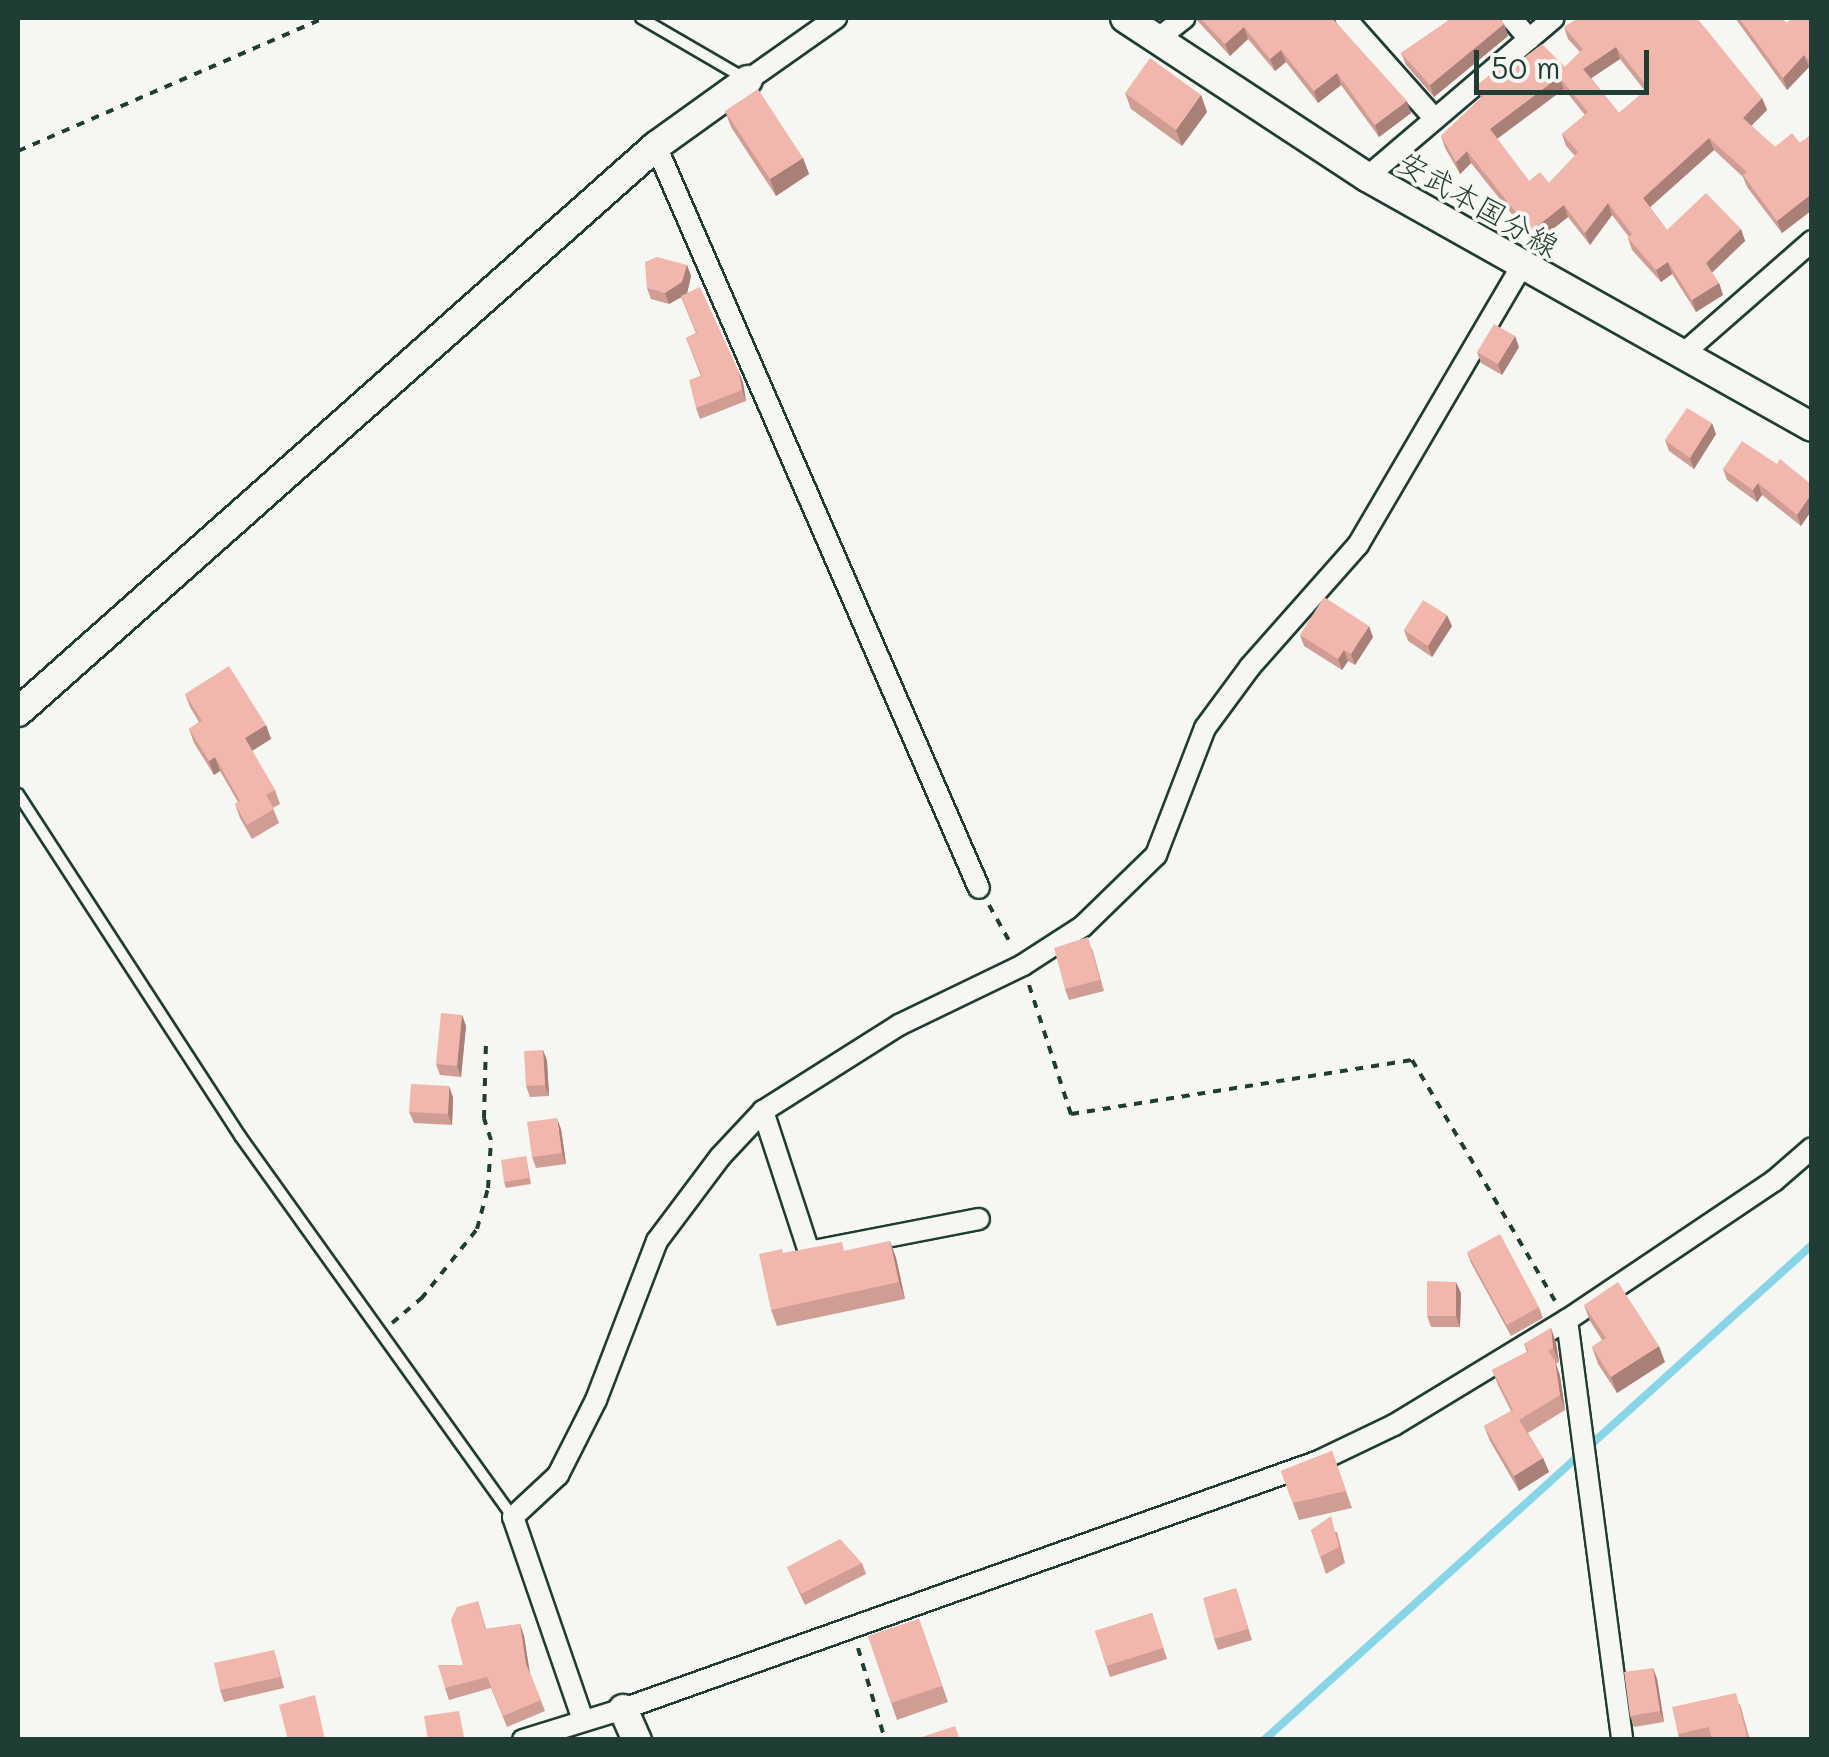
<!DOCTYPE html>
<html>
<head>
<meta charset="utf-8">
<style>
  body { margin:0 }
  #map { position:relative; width:1829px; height:1757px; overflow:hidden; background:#f6f6f2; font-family:Mali,"Klee One",sans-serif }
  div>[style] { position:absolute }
  .stream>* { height:8px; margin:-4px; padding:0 4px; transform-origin:4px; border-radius:4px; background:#88d5e7 }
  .path>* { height:4px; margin-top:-2px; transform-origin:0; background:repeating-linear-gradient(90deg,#1f3d34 0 8px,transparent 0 16px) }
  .roads { filter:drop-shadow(2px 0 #1f3d34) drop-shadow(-2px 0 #1f3d34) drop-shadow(0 2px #1f3d34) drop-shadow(0 -2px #1f3d34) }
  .lane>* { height:10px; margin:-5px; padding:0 5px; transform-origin:5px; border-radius:5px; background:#f6f6f2 }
  .street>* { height:20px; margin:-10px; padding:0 10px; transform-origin:10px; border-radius:10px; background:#f6f6f2 }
  .secondary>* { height:28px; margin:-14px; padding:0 14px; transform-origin:14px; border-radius:14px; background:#f6f6f2 }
  .wall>* { inset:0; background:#d09d94 }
  .shaded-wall>* { inset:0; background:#a98078 }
  .building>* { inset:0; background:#f2b7ac }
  span { translate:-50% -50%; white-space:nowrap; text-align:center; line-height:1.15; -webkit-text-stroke:8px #f6f6f2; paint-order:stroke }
  .street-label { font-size:30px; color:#1f3d34 }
  .frame { position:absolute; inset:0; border:20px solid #1f3d34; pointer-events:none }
  .scale { position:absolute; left:1474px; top:50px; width:175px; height:45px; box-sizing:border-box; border:5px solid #1f3d34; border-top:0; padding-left:12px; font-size:30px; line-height:35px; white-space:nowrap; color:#1f3d34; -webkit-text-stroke:8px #f6f6f2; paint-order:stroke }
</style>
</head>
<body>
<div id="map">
  <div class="stream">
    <i style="left:1264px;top:1740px;width:738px;rotate:-42.09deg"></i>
  </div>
  <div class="path">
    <i style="left:18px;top:151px;width:334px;rotate:-23.5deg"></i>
    <i style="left:989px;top:905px;width:45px;rotate:60.6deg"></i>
    <i style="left:1029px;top:985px;width:136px;rotate:72deg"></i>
    <i style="left:1071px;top:1114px;width:345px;rotate:-9deg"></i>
    <i style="left:1412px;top:1060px;width:280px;rotate:59.3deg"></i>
    <i style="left:392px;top:1323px;width:38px;rotate:-40deg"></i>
    <i style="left:421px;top:1299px;width:90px;rotate:-51.3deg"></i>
    <i style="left:477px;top:1229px;width:42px;rotate:-75deg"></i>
    <i style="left:488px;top:1188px;width:48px;rotate:-86.4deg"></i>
    <i style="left:491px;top:1140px;width:23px;rotate:-108deg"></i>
    <i style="left:484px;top:1118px;width:79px;rotate:-88.5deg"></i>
    <i style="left:858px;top:1648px;width:96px;rotate:73.6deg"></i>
  </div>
  <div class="roads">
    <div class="lane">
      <i style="left:641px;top:18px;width:119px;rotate:30.2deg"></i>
      <i style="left:18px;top:794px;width:408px;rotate:57deg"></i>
      <i style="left:240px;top:1136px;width:469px;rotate:54.4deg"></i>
    </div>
    <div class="street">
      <i style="left:1345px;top:18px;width:135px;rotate:48.3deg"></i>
      <i style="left:1511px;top:18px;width:28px;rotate:49deg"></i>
      <i style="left:1160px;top:37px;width:31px;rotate:-38deg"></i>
      <i style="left:748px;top:80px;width:108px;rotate:-35.2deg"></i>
      <i style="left:656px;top:146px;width:809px;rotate:66.48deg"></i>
      <i style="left:1367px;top:177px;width:245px;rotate:-40.4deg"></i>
      <i style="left:1684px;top:353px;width:170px;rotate:-41.2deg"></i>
      <i style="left:763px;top:1111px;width:148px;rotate:71.9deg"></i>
      <i style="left:809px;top:1252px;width:173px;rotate:-11deg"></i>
      <i style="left:1567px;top:1320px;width:424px;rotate:82.5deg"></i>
      <i style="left:583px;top:1720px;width:215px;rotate:-109deg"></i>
      <i style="left:513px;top:1517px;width:62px;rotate:-43deg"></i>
      <i style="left:558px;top:1475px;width:84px;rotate:-63.1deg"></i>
      <i style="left:596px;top:1400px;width:170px;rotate:-69deg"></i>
      <i style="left:657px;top:1241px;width:105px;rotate:-53.1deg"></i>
      <i style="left:720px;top:1157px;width:63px;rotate:-46.9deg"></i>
      <i style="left:763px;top:1111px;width:161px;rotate:-32.3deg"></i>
      <i style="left:899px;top:1025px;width:138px;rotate:-25.8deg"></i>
      <i style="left:1023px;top:965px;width:72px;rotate:-33deg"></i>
      <i style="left:1083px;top:926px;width:102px;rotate:-44.2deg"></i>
      <i style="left:1156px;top:855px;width:136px;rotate:-68.9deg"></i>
      <i style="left:1205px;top:728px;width:76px;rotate:-53.6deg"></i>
      <i style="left:1250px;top:667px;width:163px;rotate:-48.5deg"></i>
      <i style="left:1358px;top:545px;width:324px;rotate:-59.6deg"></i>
      <i style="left:523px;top:1740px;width:105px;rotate:-17.2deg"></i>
      <i style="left:623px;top:1709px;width:739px;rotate:-19.61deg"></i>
      <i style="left:1319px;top:1461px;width:83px;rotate:-25.6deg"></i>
      <i style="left:1394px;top:1425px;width:202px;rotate:-31.3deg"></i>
      <i style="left:1567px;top:1320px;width:249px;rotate:-33.9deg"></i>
      <i style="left:1774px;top:1181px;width:50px;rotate:-41deg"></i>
    </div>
    <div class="secondary">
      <i style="left:1125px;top:18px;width:290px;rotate:33.3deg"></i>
      <i style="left:1367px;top:177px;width:510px;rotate:29.33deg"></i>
      <i style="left:18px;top:712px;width:853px;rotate:-41.58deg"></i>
      <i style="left:656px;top:146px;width:113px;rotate:-35.7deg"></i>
      <i style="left:623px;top:1709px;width:34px;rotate:66deg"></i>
    </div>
  </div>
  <div class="wall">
    <i style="clip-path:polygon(1195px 18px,1332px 18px,1411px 113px,1379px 137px,1341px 85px,1318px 103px,1286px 62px,1275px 71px,1248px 39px,1230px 56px)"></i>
    <i style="clip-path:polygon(1444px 18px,1499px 18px,1504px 24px,1508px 36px,1434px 97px,1406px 65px,1401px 53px,1448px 21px)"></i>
    <i style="clip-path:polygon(1735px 18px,1782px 18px,1786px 23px,1812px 18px,1812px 71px,1809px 67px,1787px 90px)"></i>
    <i style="clip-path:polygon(evenodd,1564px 27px,1762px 98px,1767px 110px,1751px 126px,1775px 147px,1800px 143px,1812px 134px,1812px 210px,1782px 233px,1747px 187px,1743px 177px,1714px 150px,1650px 207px,1667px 230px,1741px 229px,1745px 241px,1712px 273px,1719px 283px,1723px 295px,1696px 312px,1672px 274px,1661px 282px,1632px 250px,1628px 238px,1629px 237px,1612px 215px,1590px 245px,1568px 217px,1535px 243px,1471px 163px,1460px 174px,1445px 148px,1441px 136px,1481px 98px,1476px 86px,1510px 68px,1565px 67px,1580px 52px,1568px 39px,1564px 27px,1620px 59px,1645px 91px,1619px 113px,1591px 78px,1620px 59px,1564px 27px,1564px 89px,1585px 115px,1562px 134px,1566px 146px,1575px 156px,1549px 183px,1529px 181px,1497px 139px,1564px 89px)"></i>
    <i style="clip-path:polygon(1125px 93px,1201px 95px,1207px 112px,1182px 146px,1131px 109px)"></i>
    <i style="clip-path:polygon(725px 111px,803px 158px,809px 174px,776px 196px,731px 127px)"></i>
    <i style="clip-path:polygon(687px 265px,691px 276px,687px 293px,739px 372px,743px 383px,746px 401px,700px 419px,696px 408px,701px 376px,686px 338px,696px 333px,681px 297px,669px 304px,651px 299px,647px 288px)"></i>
    <i style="clip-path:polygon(1519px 347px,1502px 375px,1481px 363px,1477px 352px)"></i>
    <i style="clip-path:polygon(1716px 434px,1694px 469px,1669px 451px,1665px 440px)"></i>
    <i style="clip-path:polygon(1777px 464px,1812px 485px,1801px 526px,1762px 495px,1757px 502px,1727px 480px,1723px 469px)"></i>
    <i style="clip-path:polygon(1452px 626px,1432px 657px,1408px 641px,1404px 630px)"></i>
    <i style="clip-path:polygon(1300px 635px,1373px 637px,1355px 665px,1348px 661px,1342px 670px,1304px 646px)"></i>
    <i style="clip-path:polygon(185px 694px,266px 725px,271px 739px,252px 751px,275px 790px,280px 804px,273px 808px,279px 823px,252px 839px,240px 818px,235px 804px,238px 802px,220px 771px,214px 775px,194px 743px,189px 729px,199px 722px,190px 707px)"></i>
    <i style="clip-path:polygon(1092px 948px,1104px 991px,1069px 1000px,1065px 989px)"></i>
    <i style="clip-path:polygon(462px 1015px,466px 1026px,461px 1077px,440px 1075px,436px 1064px)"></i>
    <i style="clip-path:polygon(543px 1050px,547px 1061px,549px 1096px,530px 1097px,526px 1086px)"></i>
    <i style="clip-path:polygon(453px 1097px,452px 1125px,414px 1123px,409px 1112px)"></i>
    <i style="clip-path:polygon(561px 1129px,566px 1164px,536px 1168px,532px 1157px)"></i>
    <i style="clip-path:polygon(526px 1156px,531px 1184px,506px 1188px,504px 1182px)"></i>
    <i style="clip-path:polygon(890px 1241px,896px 1258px,905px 1299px,777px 1326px,771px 1310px,784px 1253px,845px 1251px)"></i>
    <i style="clip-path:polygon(1467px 1252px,1539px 1307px,1543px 1318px,1511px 1336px,1471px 1263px)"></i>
    <i style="clip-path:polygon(1461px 1293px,1460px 1327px,1431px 1327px,1427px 1316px)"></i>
    <i style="clip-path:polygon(1584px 1305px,1665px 1362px,1617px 1393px,1598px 1364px,1592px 1347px,1602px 1340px,1590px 1321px)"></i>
    <i style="clip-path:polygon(1551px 1328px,1556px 1343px,1559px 1362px,1556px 1364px,1560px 1376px,1565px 1410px,1528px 1433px,1543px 1458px,1549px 1472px,1519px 1491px,1490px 1441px,1484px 1426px,1511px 1411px,1498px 1385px,1492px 1370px,1527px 1352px,1524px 1344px)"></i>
    <i style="clip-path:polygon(1332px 1451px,1352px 1508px,1299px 1520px,1281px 1471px)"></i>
    <i style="clip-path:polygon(1311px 1530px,1337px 1532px,1345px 1563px,1326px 1574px)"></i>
    <i style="clip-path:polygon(862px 1563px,866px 1574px,805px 1605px,787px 1567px)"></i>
    <i style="clip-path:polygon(1236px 1588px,1252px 1640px,1218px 1650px,1214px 1639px)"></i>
    <i style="clip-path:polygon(478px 1601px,486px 1629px,520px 1624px,524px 1636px,530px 1673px,545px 1711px,507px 1727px,491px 1688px,449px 1700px,445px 1688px,463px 1665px)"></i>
    <i style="clip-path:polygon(1152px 1613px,1167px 1659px,1110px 1677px,1095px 1631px)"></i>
    <i style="clip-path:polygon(919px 1619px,948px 1702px,897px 1720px,868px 1636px)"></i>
    <i style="clip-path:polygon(274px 1650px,284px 1688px,224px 1702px,220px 1690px)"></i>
    <i style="clip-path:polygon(1653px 1668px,1657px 1679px,1664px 1722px,1634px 1727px,1630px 1716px)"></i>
    <i style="clip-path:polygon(1740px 1704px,1750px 1740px,1680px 1740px,1678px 1734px)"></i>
  </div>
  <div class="shaded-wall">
    <i style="clip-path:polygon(1504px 24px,1508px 36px,1434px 97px,1430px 85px)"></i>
    <i style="clip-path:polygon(1244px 27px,1248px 39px,1230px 56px,1225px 44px)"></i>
    <i style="clip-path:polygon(1616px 47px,1620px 59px,1587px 81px,1583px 69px)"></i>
    <i style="clip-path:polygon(1281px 50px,1286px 62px,1275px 71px,1270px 59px)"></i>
    <i style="clip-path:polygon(1804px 55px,1809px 67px,1787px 90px,1783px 78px)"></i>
    <i style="clip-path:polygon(1337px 73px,1341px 85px,1318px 103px,1314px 91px)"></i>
    <i style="clip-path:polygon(1559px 77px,1564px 89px,1494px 141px,1490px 129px)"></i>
    <i style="clip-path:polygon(1201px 95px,1207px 112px,1182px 146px,1176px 130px)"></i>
    <i style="clip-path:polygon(1762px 98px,1767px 110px,1747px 130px,1743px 118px)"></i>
    <i style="clip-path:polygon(1407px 101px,1411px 113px,1379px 137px,1375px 125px)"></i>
    <i style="clip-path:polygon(1709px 138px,1714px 150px,1647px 210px,1643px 198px)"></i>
    <i style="clip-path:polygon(1467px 151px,1471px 163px,1460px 174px,1456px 162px)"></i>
    <i style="clip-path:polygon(803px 158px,809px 174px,776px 196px,770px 179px)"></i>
    <i style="clip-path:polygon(1809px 196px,1812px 210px,1782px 233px,1777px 221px)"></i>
    <i style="clip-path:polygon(1608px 203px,1612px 215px,1590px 245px,1585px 233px)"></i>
    <i style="clip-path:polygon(1564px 205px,1568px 217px,1535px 243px,1531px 231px)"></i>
    <i style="clip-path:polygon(1741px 229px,1745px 241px,1710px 274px,1706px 263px)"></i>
    <i style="clip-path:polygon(1668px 262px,1672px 274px,1661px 282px,1656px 270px)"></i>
    <i style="clip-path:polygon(687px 265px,691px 276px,687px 294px,669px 304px,665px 293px)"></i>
    <i style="clip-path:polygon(1719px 283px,1723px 295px,1696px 312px,1692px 300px)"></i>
    <i style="clip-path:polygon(1515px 336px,1519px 347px,1502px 375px,1498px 364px)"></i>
    <i style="clip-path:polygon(739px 372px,743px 383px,746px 401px,742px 390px)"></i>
    <i style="clip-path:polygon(1712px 423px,1716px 434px,1694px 469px,1690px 458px)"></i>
    <i style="clip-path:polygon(1758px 483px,1762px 495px,1757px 502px,1753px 490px)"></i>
    <i style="clip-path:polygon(1812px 493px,1812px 510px,1801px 526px,1797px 515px)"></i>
    <i style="clip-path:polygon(1447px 615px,1452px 626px,1432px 657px,1428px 646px)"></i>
    <i style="clip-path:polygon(1369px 626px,1373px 637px,1355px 665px,1351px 654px)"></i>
    <i style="clip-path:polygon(1344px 650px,1348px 661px,1342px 670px,1338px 659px)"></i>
    <i style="clip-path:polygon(266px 725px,271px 739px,250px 752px,245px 738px)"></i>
    <i style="clip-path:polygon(215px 757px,220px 771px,214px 775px,209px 761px)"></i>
    <i style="clip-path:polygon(462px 1015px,466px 1026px,461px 1077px,457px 1066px)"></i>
    <i style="clip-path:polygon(543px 1050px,547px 1061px,549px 1096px,545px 1085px)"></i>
    <i style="clip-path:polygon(449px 1086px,453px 1097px,452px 1125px,448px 1114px)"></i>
    <i style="clip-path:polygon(557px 1118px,561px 1129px,566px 1164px,562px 1153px)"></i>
    <i style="clip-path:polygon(890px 1241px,896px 1258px,905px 1299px,899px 1282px)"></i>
    <i style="clip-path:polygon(1456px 1282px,1461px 1293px,1460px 1327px,1456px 1316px)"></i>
    <i style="clip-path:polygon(1551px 1328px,1556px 1343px,1559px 1362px,1553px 1348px)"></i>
    <i style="clip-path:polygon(1659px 1346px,1665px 1362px,1617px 1393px,1611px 1377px)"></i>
    <i style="clip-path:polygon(1555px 1361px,1560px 1376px,1565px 1410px,1560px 1395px)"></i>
    <i style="clip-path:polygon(1543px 1458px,1549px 1472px,1519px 1491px,1514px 1476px)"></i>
    <i style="clip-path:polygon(520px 1624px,524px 1636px,530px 1675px,526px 1664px)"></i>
    <i style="clip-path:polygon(1653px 1668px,1657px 1679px,1664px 1722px,1660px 1711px)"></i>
  </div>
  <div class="building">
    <i style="clip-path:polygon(1200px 18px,1332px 18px,1407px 101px,1375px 125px,1337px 73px,1314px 91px,1281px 50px,1270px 59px,1244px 27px,1225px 44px)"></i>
    <i style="clip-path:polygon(1452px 18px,1499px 18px,1504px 24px,1430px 85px,1401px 53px)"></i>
    <i style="clip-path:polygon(evenodd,1578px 18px,1697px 18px,1762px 98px,1743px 118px,1775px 147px,1792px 133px,1800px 143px,1812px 134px,1812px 198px,1809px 196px,1777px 221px,1743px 175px,1747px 172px,1709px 138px,1643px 198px,1667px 230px,1706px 193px,1741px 229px,1706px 263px,1719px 283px,1692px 300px,1668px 262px,1656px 270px,1628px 238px,1632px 234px,1608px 203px,1585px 233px,1564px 205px,1531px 231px,1467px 151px,1456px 162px,1441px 136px,1483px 96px,1476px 86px,1505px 62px,1510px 68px,1542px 44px,1565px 67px,1583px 49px,1564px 27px,1578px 18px,1616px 47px,1648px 88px,1619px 113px,1583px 69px,1616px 47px,1578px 18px,1559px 77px,1588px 112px,1562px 134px,1578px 152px,1549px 183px,1540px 172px,1529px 181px,1490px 129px,1559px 77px)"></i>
    <i style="clip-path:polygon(1739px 18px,1782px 18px,1786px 23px,1793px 18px,1812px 18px,1812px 64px,1804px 55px,1783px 78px)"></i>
    <i style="clip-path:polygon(1150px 58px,1201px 95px,1176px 130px,1125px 93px)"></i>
    <i style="clip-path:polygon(758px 89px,803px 158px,770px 179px,725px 111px)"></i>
    <i style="clip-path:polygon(657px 257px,687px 265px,682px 282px,665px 293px,647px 288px,645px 262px)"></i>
    <i style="clip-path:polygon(700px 287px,739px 372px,742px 390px,696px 408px,689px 380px,702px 375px,686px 338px,697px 333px,681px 296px)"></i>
    <i style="clip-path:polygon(1494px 324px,1515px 336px,1498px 364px,1477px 352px)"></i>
    <i style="clip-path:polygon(1687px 408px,1712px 423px,1690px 458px,1665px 440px)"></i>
    <i style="clip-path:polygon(1742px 441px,1777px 464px,1780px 459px,1812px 485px,1812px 493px,1797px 515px,1758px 483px,1753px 490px,1723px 469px)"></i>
    <i style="clip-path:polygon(1324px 597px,1369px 626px,1351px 654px,1344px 650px,1338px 659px,1300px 635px)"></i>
    <i style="clip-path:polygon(1423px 600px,1447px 615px,1428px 646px,1404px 630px)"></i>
    <i style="clip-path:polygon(229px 666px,266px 725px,245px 738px,275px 790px,266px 795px,274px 809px,247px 825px,235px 804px,240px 801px,215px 757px,209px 761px,189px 729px,202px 721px,185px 694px)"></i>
    <i style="clip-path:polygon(1088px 937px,1100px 980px,1065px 989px,1054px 948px)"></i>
    <i style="clip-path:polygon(441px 1013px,462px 1015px,457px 1066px,436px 1064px)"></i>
    <i style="clip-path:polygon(543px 1050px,545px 1085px,526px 1086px,524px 1051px)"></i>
    <i style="clip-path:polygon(411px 1084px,449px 1086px,448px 1114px,409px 1112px)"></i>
    <i style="clip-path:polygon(557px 1118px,562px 1153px,532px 1157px,527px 1122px)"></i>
    <i style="clip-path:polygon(526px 1156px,529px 1178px,504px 1182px,501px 1160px)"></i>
    <i style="clip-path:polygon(1500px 1234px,1539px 1307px,1507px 1325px,1467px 1252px)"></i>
    <i style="clip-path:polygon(890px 1241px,899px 1282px,771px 1310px,759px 1254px,782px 1249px,783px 1253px,842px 1242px,844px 1251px)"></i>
    <i style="clip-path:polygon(1427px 1281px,1456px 1282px,1456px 1316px,1427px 1316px)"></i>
    <i style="clip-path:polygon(1618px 1282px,1659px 1346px,1611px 1377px,1592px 1347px,1606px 1338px,1584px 1305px)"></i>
    <i style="clip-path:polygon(1551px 1328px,1553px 1348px,1548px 1351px,1555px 1361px,1560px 1395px,1519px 1420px,1543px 1458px,1514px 1476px,1484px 1426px,1513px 1410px,1492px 1370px,1529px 1351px,1524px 1344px)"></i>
    <i style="clip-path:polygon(1332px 1451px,1346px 1491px,1293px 1503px,1281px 1471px)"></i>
    <i style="clip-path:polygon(1331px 1516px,1339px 1547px,1320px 1557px,1311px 1530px)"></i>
    <i style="clip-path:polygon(840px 1539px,862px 1563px,801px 1594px,787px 1567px)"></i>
    <i style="clip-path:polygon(1236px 1588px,1248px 1629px,1214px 1639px,1203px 1598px)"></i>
    <i style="clip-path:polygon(478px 1601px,485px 1629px,520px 1624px,526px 1664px,541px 1700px,503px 1716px,487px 1677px,445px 1688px,438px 1665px,463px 1665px,451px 1620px,457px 1607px)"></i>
    <i style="clip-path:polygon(1152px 1613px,1163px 1648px,1106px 1666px,1095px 1631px)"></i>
    <i style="clip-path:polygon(919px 1619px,942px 1686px,891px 1703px,868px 1636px)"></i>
    <i style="clip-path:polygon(274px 1650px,280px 1677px,220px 1690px,214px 1663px)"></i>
    <i style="clip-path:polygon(1653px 1668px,1660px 1711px,1630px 1716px,1624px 1672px)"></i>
    <i style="clip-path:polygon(1736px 1693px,1748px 1740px,1712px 1740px,1709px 1727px,1678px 1734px,1672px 1707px)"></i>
    <i style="clip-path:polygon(315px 1695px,325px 1740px,288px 1740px,279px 1705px)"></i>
    <i style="clip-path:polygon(459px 1711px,464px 1737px,446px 1740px,428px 1740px,424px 1716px)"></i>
    <i style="clip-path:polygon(955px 1726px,960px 1740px,923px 1740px,922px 1737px)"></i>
  </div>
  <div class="street-label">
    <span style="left:1479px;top:203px;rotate:30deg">安武本国分線</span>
  </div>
  <div class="frame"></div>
  <div class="scale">50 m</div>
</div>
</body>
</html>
